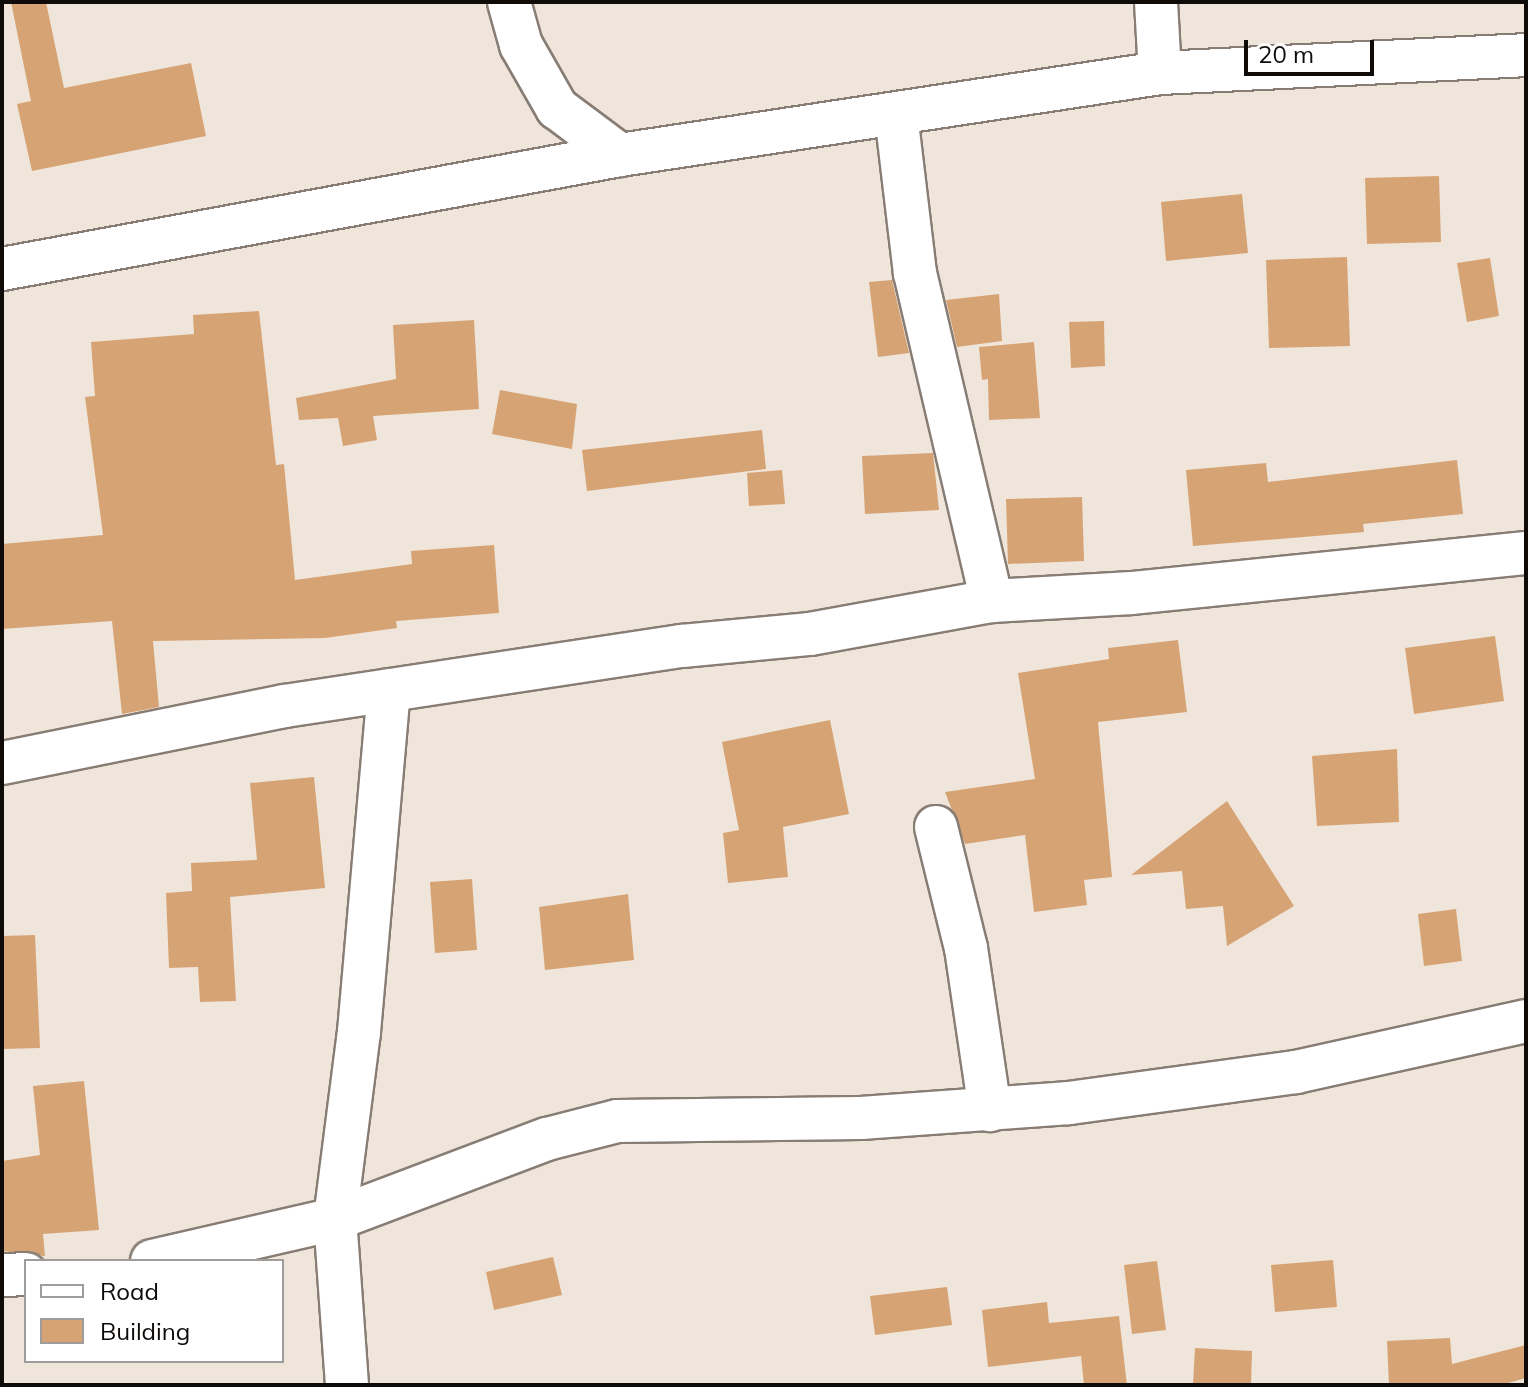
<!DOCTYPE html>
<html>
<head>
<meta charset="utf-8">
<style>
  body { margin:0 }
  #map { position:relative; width:1528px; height:1387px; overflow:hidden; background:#f0e5db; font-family:Mulish,sans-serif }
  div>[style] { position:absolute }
  .building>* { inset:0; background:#d6a474 }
  .roads { filter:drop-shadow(2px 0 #877d74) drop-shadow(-2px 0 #877d74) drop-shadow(0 2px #877d74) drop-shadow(0 -2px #877d74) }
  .minor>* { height:42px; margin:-21px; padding:0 21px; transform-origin:21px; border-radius:21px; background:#fff }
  span { translate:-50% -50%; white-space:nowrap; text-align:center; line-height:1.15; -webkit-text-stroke:6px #fff; paint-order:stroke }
  .frame { position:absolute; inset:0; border:4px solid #0e0b08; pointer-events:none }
  .legend { position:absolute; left:24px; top:1259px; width:260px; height:104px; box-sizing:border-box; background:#fff; border:2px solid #9f9d9c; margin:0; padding:10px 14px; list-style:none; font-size:24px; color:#0e0b08 }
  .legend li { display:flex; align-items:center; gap:16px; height:40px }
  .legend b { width:40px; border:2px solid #9f9d9c }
  .scale { position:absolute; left:1244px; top:40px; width:130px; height:36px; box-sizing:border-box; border:4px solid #0e0b08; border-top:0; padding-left:10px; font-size:24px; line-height:28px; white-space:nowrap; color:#0e0b08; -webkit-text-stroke:6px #fff; paint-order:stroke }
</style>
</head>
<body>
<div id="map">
  <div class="building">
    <i style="clip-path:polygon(11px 2px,46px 2px,64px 88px,191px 63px,206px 136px,32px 171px,17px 104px,31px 101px)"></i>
    <i style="clip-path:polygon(1439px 176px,1441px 242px,1367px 244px,1365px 178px)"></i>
    <i style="clip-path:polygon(1242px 194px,1248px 253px,1166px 261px,1161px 202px)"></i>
    <i style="clip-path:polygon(1347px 257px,1350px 346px,1269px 348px,1266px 260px)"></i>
    <i style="clip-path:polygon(1490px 258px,1499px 316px,1467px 322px,1457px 263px)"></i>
    <i style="clip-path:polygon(892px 280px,909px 353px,878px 357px,869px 282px)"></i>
    <i style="clip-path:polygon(999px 294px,1002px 341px,957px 347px,946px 300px)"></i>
    <i style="clip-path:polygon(259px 311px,276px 465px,284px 464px,295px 580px,412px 564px,411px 551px,494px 545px,499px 613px,396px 621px,397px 628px,325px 638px,153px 641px,159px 707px,122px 714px,112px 621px,2px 629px,2px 544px,103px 535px,85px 397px,95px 396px,91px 342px,194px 334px,193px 315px)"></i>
    <i style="clip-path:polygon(474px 320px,479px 409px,373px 416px,377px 440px,343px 446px,338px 418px,299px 420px,296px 398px,396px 379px,393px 325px)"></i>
    <i style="clip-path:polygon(1104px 321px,1105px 366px,1071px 368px,1069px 322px)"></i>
    <i style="clip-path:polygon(1034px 342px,1040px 418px,989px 420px,988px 379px,982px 380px,979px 347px)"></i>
    <i style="clip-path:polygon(500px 390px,577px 404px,572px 449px,492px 434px)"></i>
    <i style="clip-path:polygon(762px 430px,766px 469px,587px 491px,582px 450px)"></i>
    <i style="clip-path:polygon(933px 453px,939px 510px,865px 514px,862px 456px)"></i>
    <i style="clip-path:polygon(1457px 460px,1463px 514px,1363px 524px,1364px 532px,1193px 546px,1186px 470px,1266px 463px,1268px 482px)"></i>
    <i style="clip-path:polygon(782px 470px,785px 504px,749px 506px,747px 473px)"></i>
    <i style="clip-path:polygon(1082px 497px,1084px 561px,1008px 564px,1006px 499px)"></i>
    <i style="clip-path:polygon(1495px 636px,1504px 701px,1414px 714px,1405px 648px)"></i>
    <i style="clip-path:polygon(1178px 640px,1187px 712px,1098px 722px,1112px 877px,1084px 880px,1087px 905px,1034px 912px,1025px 835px,965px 844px,945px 792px,1035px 779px,1018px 673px,1109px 659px,1108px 648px)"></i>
    <i style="clip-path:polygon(830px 720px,849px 814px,783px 827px,788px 877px,728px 883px,723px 833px,739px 830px,722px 742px)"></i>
    <i style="clip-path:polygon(1397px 749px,1399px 822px,1317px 826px,1312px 756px)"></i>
    <i style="clip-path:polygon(314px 777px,325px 888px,230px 897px,236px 1001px,200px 1002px,198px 967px,169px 968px,166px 893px,192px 891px,191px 863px,257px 860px,250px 783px)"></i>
    <i style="clip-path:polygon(1227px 801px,1294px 906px,1227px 946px,1223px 906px,1186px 909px,1182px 871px,1131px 875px)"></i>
    <i style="clip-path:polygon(472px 879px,477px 950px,435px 953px,430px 882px)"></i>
    <i style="clip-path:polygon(628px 894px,634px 960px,545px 970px,539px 907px)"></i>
    <i style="clip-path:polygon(1456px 909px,1462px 961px,1424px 966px,1418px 914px)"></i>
    <i style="clip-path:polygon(35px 935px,40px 1048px,2px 1049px,2px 936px)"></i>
    <i style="clip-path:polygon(84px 1081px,99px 1230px,43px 1234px,45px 1256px,2px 1251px,2px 1161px,40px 1155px,33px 1086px)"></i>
    <i style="clip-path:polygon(553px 1257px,562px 1295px,494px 1310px,486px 1272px)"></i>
    <i style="clip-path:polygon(1333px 1260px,1337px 1307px,1275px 1312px,1271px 1265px)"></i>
    <i style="clip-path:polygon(1157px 1261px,1166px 1330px,1132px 1334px,1124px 1265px)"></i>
    <i style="clip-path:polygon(947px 1287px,952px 1325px,875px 1335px,870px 1296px)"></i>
    <i style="clip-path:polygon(1047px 1302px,1049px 1323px,1119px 1316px,1127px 1385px,1084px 1385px,1081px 1356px,988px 1367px,982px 1310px)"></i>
    <i style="clip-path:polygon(1450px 1338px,1452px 1364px,1526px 1345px,1526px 1378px,1501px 1385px,1389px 1385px,1387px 1341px)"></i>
    <i style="clip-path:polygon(1195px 1348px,1252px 1351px,1251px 1385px,1193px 1385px)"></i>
  </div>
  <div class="roads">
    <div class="minor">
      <i style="left:509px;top:2px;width:45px;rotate:74.4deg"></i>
      <i style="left:521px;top:45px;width:73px;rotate:60.3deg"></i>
      <i style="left:557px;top:108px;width:79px;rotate:36.7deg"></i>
      <i style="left:1156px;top:2px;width:71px;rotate:86.8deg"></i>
      <i style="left:896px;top:114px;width:160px;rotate:83.2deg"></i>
      <i style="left:915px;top:273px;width:337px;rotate:76.8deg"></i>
      <i style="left:2px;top:269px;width:628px;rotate:-10.45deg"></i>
      <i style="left:620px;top:155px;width:546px;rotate:-8.63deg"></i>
      <i style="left:1160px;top:73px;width:366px;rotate:-2.8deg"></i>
      <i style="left:2px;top:763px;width:288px;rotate:-11.4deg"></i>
      <i style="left:284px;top:706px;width:402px;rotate:-8.6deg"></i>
      <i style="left:682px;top:646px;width:129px;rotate:-5.4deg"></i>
      <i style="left:810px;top:634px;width:185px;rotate:-10.3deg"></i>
      <i style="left:992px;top:601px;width:140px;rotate:-3.3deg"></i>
      <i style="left:1132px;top:593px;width:396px;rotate:-5.8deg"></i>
      <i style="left:936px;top:827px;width:125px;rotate:76.1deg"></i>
      <i style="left:966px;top:948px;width:164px;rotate:81.6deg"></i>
      <i style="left:152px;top:1261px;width:188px;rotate:-12.9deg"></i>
      <i style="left:335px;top:1219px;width:227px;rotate:-20.7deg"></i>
      <i style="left:547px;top:1139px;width:72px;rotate:-14.4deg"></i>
      <i style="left:617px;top:1121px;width:244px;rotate:-0.7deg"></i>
      <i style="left:861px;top:1118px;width:209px;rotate:-4.1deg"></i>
      <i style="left:1069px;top:1103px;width:229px;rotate:-7.8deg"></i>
      <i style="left:1296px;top:1072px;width:236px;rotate:-12.5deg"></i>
      <i style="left:2px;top:1275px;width:24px;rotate:-2deg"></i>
      <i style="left:347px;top:1385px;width:166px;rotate:-94.1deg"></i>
      <i style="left:335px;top:1219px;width:189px;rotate:-82.7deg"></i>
      <i style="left:359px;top:1032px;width:343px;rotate:-85deg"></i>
    </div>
  </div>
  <div class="frame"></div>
  <ul class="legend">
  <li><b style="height:10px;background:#fff"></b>Road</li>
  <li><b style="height:22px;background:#d6a474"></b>Building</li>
  </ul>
  <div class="scale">20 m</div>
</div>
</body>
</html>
